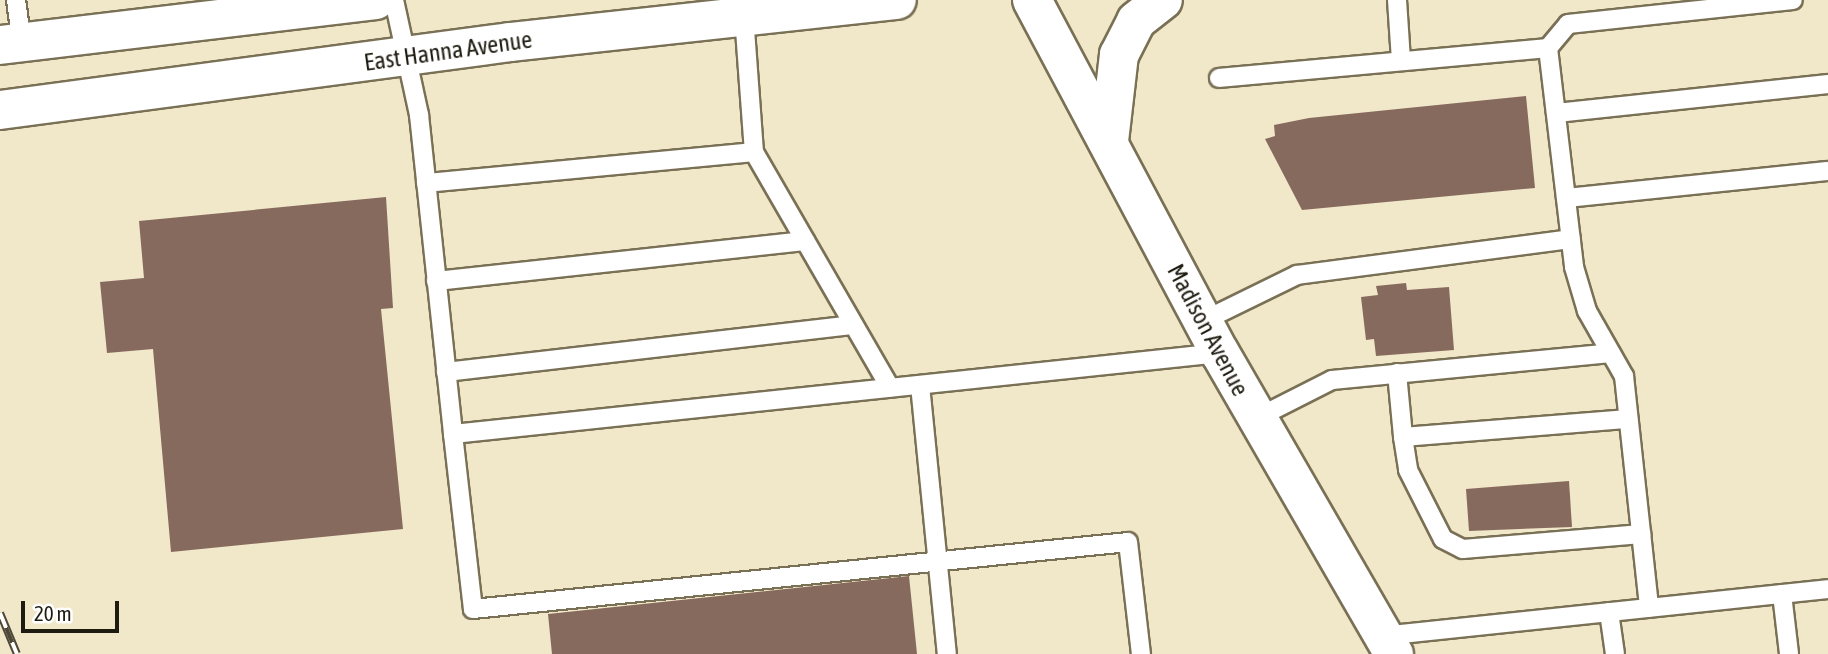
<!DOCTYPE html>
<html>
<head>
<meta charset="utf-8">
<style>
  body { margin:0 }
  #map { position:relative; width:1828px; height:654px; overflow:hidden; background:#f1e7c9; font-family:"Asap Condensed",sans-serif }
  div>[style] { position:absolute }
  .building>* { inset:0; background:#876a5e }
  .roads { filter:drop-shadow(2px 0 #797055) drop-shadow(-2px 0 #797055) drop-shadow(0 2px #797055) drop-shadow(0 -2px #797055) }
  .lane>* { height:18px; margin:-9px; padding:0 9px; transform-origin:9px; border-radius:9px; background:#fff }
  .secondary>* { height:38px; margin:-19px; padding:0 19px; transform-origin:19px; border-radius:19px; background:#fff }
  .rail>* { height:8px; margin-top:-4px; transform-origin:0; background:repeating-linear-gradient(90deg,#fff 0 16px,#4d4839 0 32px); box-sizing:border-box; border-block:2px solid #4d4839 }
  span { translate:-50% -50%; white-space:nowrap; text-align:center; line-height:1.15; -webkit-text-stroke:6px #fff; paint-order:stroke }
  .street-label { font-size:24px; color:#1e1b10 }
  .scale { position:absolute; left:21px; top:601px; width:98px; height:32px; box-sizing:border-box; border:4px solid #1e1b10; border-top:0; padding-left:9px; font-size:21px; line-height:24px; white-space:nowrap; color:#1e1b10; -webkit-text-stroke:5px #fff; paint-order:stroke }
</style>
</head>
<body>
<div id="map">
  <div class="building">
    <i style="clip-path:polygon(1526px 96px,1535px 188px,1302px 210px,1265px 139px,1275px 136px,1274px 125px,1309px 118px)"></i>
    <i style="clip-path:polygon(386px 197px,393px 308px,381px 309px,403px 529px,171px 552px,153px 349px,107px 353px,100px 282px,144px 278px,139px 221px)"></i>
    <i style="clip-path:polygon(1406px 283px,1407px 290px,1449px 287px,1454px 350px,1376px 356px,1374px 339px,1366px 340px,1361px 297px,1378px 295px,1376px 286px)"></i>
    <i style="clip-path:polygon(1569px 481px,1572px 527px,1469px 531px,1466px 489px)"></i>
    <i style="clip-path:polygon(909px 576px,917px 654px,552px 654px,548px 614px)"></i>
  </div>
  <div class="roads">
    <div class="lane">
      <i style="left:16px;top:0;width:43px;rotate:82.1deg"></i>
      <i style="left:394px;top:0;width:118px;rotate:77.7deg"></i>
      <i style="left:419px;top:115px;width:321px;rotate:83.9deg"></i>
      <i style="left:453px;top:434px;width:771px;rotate:-6.03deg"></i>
      <i style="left:1397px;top:0;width:60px;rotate:86.2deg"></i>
      <i style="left:744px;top:16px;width:136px;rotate:85.8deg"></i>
      <i style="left:754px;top:152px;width:272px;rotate:60deg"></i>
      <i style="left:1548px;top:48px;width:31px;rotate:-50deg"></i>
      <i style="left:1568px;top:24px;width:226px;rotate:-6.1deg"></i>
      <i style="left:1219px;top:78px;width:330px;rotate:-5.2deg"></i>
      <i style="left:1548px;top:48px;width:221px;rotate:83.2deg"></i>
      <i style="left:1574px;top:267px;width:46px;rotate:73.5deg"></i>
      <i style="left:1587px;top:311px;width:75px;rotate:60.4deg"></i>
      <i style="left:1624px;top:376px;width:233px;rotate:83.8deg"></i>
      <i style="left:1556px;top:113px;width:274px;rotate:-6.1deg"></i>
      <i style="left:426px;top:183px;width:329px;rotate:-5.4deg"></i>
      <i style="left:1566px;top:198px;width:263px;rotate:-5.9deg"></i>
      <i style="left:436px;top:281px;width:371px;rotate:-6.2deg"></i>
      <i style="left:1203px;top:321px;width:105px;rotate:-26.1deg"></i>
      <i style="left:1297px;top:275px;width:276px;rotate:-7.5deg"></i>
      <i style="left:446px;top:372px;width:410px;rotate:-6.6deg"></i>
      <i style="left:1397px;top:373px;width:64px;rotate:84.6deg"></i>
      <i style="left:1403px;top:437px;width:226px;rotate:-4.6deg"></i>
      <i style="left:920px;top:385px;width:270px;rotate:84.3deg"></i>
      <i style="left:1257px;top:418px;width:84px;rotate:-26.9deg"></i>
      <i style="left:1332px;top:380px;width:280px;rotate:-5.5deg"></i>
      <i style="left:453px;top:434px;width:176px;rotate:83.5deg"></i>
      <i style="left:473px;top:609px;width:658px;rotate:-5.84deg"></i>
      <i style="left:1128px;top:542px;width:113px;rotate:83.4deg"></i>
      <i style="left:1403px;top:437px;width:33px;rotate:81deg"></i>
      <i style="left:1408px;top:470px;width:77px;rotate:63.1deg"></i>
      <i style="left:1443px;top:539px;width:22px;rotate:27deg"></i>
      <i style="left:1463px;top:549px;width:179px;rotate:-4.8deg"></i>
      <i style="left:1782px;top:594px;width:60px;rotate:83.3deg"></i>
      <i style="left:1609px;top:612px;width:42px;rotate:81.9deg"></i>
      <i style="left:1382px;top:636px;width:448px;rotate:-6deg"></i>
    </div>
    <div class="secondary">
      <i style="left:1032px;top:0;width:400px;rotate:62deg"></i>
      <i style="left:1220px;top:353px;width:348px;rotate:60deg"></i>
      <i style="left:0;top:45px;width:378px;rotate:-6.8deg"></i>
      <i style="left:0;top:110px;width:515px;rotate:-7.59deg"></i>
      <i style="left:510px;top:42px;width:389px;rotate:-6.2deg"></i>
      <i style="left:1109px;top:141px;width:87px;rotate:-83.4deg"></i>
      <i style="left:1119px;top:55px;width:38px;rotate:-63deg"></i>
      <i style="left:1136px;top:21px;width:34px;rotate:-38deg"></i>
    </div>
  </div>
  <div class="rail">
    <i style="left:0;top:613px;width:44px;rotate:67.5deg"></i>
  </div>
  <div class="street-label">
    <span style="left:448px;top:51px;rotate:-8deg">East Hanna Avenue</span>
    <span style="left:1208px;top:330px;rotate:62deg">Madison Avenue</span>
  </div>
  <div class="scale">20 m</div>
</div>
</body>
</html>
